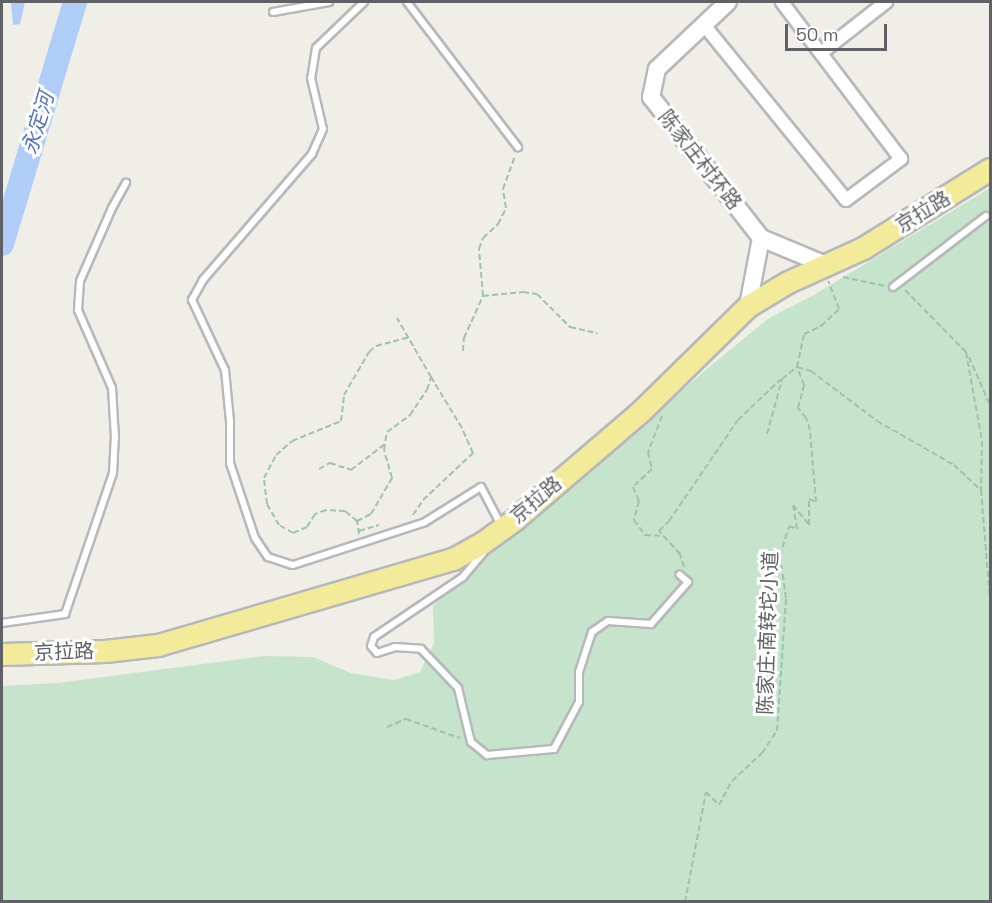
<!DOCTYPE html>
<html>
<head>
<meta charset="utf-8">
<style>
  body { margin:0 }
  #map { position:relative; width:992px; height:903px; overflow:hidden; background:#efefe7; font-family:"Space Grotesk","Noto Sans SC",sans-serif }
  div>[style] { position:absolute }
  .green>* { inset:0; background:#c6e4cb }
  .water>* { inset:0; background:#afcdf7 }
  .river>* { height:24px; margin:-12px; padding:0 12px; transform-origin:12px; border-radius:12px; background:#afcdf7 }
  .path>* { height:2px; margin-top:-1px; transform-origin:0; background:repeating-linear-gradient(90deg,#9fc2ae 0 6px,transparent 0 9px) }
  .roads { filter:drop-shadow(2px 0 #b7b8bc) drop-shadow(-2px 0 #b7b8bc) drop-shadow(0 2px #b7b8bc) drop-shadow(0 -2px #b7b8bc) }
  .lane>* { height:6px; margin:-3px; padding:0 3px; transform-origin:3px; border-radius:3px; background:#fff }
  .street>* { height:12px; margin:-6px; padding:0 6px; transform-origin:6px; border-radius:6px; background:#fff }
  .secondary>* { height:16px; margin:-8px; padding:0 8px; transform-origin:8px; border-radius:8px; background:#fff }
  .highway>* { height:21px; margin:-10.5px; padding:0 10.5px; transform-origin:10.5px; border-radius:10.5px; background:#f3eb9a }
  span { translate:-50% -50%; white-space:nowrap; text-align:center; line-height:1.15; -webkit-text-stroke:6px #fff; paint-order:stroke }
  .street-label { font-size:20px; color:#5f6166 }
  .water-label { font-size:21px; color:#5375b9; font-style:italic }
  .frame { position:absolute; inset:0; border:3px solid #5f6166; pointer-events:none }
  .scale { position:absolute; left:785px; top:24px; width:102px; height:27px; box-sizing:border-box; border:3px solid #5f6166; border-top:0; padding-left:8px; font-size:18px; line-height:21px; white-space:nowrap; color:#5f6166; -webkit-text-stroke:4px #fff; paint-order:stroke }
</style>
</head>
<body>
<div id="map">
  <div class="green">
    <i style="clip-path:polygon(990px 188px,990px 901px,2px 902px,2px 686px,58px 683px,264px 656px,313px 657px,351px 673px,394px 680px,420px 672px,434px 643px,433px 606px,474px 566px,512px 537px,708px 368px,769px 318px,814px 295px)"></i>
  </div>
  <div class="water">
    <i style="clip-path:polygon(11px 2px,25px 2px,20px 24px,13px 25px)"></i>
  </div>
  <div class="river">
    <i style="left:2px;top:244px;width:253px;rotate:-73.2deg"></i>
  </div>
  <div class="path">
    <i style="left:843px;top:277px;width:43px;rotate:12.1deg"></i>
    <i style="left:905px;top:290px;width:87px;rotate:45.5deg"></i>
    <i style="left:966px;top:352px;width:90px;rotate:79.8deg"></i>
    <i style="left:982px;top:441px;width:49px;rotate:91.2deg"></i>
    <i style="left:981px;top:490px;width:109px;rotate:85.3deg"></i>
    <i style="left:483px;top:296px;width:40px;rotate:-5.7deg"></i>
    <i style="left:523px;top:292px;width:14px;rotate:8deg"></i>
    <i style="left:537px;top:294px;width:47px;rotate:45deg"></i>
    <i style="left:570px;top:327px;width:28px;rotate:13deg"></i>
    <i style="left:463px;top:351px;width:13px;rotate:-86deg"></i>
    <i style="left:464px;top:338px;width:46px;rotate:-65.7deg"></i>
    <i style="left:483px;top:296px;width:47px;rotate:-94.9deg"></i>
    <i style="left:479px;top:249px;width:12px;rotate:-70deg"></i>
    <i style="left:483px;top:238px;width:21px;rotate:-43deg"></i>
    <i style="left:498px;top:224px;width:18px;rotate:-63deg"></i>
    <i style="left:506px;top:208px;width:19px;rotate:-99deg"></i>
    <i style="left:503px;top:189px;width:35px;rotate:-70deg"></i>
    <i style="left:969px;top:357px;width:52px;rotate:66.4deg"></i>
    <i style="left:662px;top:416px;width:39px;rotate:111deg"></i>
    <i style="left:648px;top:452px;width:17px;rotate:77deg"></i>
    <i style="left:652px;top:469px;width:26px;rotate:137deg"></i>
    <i style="left:633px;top:487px;width:15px;rotate:67deg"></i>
    <i style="left:639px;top:501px;width:20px;rotate:105deg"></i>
    <i style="left:634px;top:520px;width:19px;rotate:54deg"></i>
    <i style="left:645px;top:535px;width:19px;rotate:3deg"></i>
    <i style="left:767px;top:434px;width:57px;rotate:-74.7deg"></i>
    <i style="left:782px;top:379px;width:19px;rotate:-39deg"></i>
    <i style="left:797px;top:367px;width:15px;rotate:16deg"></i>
    <i style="left:811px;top:371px;width:83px;rotate:37.1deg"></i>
    <i style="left:877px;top:421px;width:89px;rotate:29.7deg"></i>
    <i style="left:954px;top:465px;width:37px;rotate:43deg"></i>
    <i style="left:319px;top:469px;width:13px;rotate:-29deg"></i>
    <i style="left:330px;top:463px;width:22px;rotate:18deg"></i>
    <i style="left:351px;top:470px;width:43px;rotate:-37.4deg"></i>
    <i style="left:413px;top:515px;width:18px;rotate:-56deg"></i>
    <i style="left:423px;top:500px;width:69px;rotate:-43.2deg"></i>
    <i style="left:473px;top:453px;width:27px;rotate:-114deg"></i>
    <i style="left:462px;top:428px;width:60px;rotate:-121.3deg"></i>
    <i style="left:357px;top:521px;width:16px;rotate:-140deg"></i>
    <i style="left:345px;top:511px;width:19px;rotate:-177deg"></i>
    <i style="left:326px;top:510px;width:12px;rotate:160deg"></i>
    <i style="left:315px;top:514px;width:15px;rotate:122deg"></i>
    <i style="left:307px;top:527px;width:15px;rotate:157deg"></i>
    <i style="left:293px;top:533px;width:16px;rotate:-150deg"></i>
    <i style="left:279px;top:525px;width:24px;rotate:-120deg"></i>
    <i style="left:267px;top:504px;width:26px;rotate:-97deg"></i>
    <i style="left:264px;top:478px;width:26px;rotate:-62deg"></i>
    <i style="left:276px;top:455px;width:21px;rotate:-41deg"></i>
    <i style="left:292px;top:441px;width:53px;rotate:-22.2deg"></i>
    <i style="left:341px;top:421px;width:26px;rotate:-83deg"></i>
    <i style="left:344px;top:395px;width:50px;rotate:-59.8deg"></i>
    <i style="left:369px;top:352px;width:9px;rotate:-41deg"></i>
    <i style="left:376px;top:346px;width:34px;rotate:-15deg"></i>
    <i style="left:359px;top:531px;width:21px;rotate:-17deg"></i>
    <i style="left:359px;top:534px;width:13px;rotate:-99deg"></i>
    <i style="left:357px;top:521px;width:16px;rotate:-27deg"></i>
    <i style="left:371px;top:514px;width:42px;rotate:-59.7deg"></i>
    <i style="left:392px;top:478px;width:29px;rotate:-106deg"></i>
    <i style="left:384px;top:450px;width:18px;rotate:-81deg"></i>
    <i style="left:387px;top:432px;width:29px;rotate:-36deg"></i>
    <i style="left:410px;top:415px;width:30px;rotate:-56deg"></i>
    <i style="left:427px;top:390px;width:14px;rotate:-73deg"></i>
    <i style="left:431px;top:377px;width:68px;rotate:-120deg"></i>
    <i style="left:684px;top:567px;width:14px;rotate:-107deg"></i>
    <i style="left:680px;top:554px;width:31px;rotate:-132deg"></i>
    <i style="left:659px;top:531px;width:14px;rotate:-45deg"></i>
    <i style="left:669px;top:521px;width:122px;rotate:-55.7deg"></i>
    <i style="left:738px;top:420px;width:59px;rotate:-43.6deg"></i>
    <i style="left:387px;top:727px;width:21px;rotate:-23deg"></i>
    <i style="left:406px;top:719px;width:57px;rotate:19.4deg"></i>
    <i style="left:685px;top:902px;width:112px;rotate:-79.2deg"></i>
    <i style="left:706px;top:792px;width:18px;rotate:45deg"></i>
    <i style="left:719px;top:805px;width:27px;rotate:-62deg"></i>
    <i style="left:732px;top:781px;width:41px;rotate:-43deg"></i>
    <i style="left:762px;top:753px;width:27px;rotate:-56deg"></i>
    <i style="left:777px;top:731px;width:133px;rotate:-86.1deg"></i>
    <i style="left:786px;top:598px;width:42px;rotate:-98.1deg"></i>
    <i style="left:780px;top:556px;width:31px;rotate:-73deg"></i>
    <i style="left:789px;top:526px;width:9px;rotate:21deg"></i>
    <i style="left:797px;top:529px;width:24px;rotate:-99deg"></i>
    <i style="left:793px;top:505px;width:26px;rotate:51deg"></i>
    <i style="left:809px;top:525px;width:26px;rotate:-90deg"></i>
    <i style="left:809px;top:499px;width:8px;rotate:23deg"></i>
    <i style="left:816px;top:502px;width:72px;rotate:-94.8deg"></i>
    <i style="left:810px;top:430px;width:13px;rotate:-108deg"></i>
    <i style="left:806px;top:418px;width:13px;rotate:-129deg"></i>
    <i style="left:798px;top:408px;width:24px;rotate:-75deg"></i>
    <i style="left:804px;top:385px;width:19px;rotate:-111deg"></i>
    <i style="left:797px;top:367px;width:34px;rotate:-78deg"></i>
    <i style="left:804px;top:334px;width:19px;rotate:-25deg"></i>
    <i style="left:821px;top:326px;width:25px;rotate:-43deg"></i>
    <i style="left:839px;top:309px;width:30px;rotate:-111deg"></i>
  </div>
  <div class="roads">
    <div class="lane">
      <i style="left:364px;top:2px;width:66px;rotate:136.2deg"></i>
      <i style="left:316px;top:48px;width:30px;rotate:99deg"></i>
      <i style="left:311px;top:78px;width:52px;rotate:76.8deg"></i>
      <i style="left:323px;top:129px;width:27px;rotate:114deg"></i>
      <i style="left:312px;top:154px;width:167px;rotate:130.9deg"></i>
      <i style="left:203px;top:280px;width:23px;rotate:119deg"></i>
      <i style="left:192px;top:300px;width:77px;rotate:64.8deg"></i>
      <i style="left:225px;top:370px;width:51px;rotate:84.4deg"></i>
      <i style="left:230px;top:421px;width:42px;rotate:90deg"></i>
      <i style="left:230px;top:463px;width:79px;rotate:71.6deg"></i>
      <i style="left:255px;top:538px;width:23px;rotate:56deg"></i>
      <i style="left:268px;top:557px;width:26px;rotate:18deg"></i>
      <i style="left:293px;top:565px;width:139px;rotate:-18deg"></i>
      <i style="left:425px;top:522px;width:66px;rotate:-32deg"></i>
      <i style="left:481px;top:487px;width:41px;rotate:62.2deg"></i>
      <i style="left:407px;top:2px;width:183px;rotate:52.6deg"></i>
      <i style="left:273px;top:12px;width:57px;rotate:-10.1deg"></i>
      <i style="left:893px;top:287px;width:117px;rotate:-37.4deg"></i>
      <i style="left:482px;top:550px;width:3px;rotate:72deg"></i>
      <i style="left:483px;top:553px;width:31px;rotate:130deg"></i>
      <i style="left:463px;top:577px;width:107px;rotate:146deg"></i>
      <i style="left:374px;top:637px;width:9px;rotate:108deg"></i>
      <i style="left:371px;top:646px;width:9px;rotate:49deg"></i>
      <i style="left:377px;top:653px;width:19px;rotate:-18deg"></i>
      <i style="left:395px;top:647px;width:26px;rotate:4deg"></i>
      <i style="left:421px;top:649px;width:54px;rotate:46.5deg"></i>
      <i style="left:458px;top:688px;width:56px;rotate:76.5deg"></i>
      <i style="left:471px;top:742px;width:21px;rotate:39deg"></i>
      <i style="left:487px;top:755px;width:67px;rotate:-5.1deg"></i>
      <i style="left:554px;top:749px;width:53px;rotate:-62deg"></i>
      <i style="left:579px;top:702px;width:30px;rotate:-90deg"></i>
      <i style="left:579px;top:672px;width:42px;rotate:-72deg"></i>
      <i style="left:592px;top:632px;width:19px;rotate:-35deg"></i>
      <i style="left:608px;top:621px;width:43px;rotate:4deg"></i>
      <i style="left:651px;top:624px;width:56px;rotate:-48.6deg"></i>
      <i style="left:688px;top:582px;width:11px;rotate:-139deg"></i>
      <i style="left:2px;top:623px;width:64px;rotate:-8.1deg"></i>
      <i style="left:65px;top:614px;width:149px;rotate:-71.2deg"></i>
      <i style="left:113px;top:473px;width:35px;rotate:-87deg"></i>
      <i style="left:115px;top:438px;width:50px;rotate:-93.4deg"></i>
      <i style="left:112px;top:388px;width:85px;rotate:-113.6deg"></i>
      <i style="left:78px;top:310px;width:29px;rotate:-86deg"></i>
      <i style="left:80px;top:281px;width:80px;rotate:-66.3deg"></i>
      <i style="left:112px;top:208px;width:29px;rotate:-61deg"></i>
    </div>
    <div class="street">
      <i style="left:704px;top:25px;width:225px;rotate:50.9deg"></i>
      <i style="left:846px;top:200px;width:69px;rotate:-36.7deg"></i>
      <i style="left:901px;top:159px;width:197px;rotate:-127.2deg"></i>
      <i style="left:821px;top:53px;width:83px;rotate:-38.1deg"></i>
    </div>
    <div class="secondary">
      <i style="left:728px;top:2px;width:98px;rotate:136.7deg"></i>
      <i style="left:657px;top:69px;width:29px;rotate:102deg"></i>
      <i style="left:651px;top:97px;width:179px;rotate:52deg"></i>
      <i style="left:748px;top:306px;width:69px;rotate:-79.2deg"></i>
      <i style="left:761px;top:238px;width:70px;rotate:22.6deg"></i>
    </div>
    <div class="highway">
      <i style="left:2px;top:654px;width:103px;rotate:-1.7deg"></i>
      <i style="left:105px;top:651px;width:53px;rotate:-6.5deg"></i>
      <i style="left:158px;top:645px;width:307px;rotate:-16.3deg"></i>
      <i style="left:453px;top:559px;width:33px;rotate:-29deg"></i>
      <i style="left:482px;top:543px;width:41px;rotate:-36deg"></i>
      <i style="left:515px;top:519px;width:165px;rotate:-40.6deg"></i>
      <i style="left:640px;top:412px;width:151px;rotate:-44.5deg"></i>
      <i style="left:748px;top:306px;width:47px;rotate:-31deg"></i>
      <i style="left:788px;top:282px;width:82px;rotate:-24.4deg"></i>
      <i style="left:863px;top:248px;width:150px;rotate:-31.9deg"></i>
    </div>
  </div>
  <div class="street-label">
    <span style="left:700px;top:160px;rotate:52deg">陈家庄村环路</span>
    <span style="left:923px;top:212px;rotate:-31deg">京拉路</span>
    <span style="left:536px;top:500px;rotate:-40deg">京拉路</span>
    <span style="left:768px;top:633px;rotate:-88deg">陈家庄·南转坨小道</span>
    <span style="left:64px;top:652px;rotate:-2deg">京拉路</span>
  </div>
  <div class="water-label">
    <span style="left:38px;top:123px;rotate:-73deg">永定河</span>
  </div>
  <div class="frame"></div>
  <div class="scale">50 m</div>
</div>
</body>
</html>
